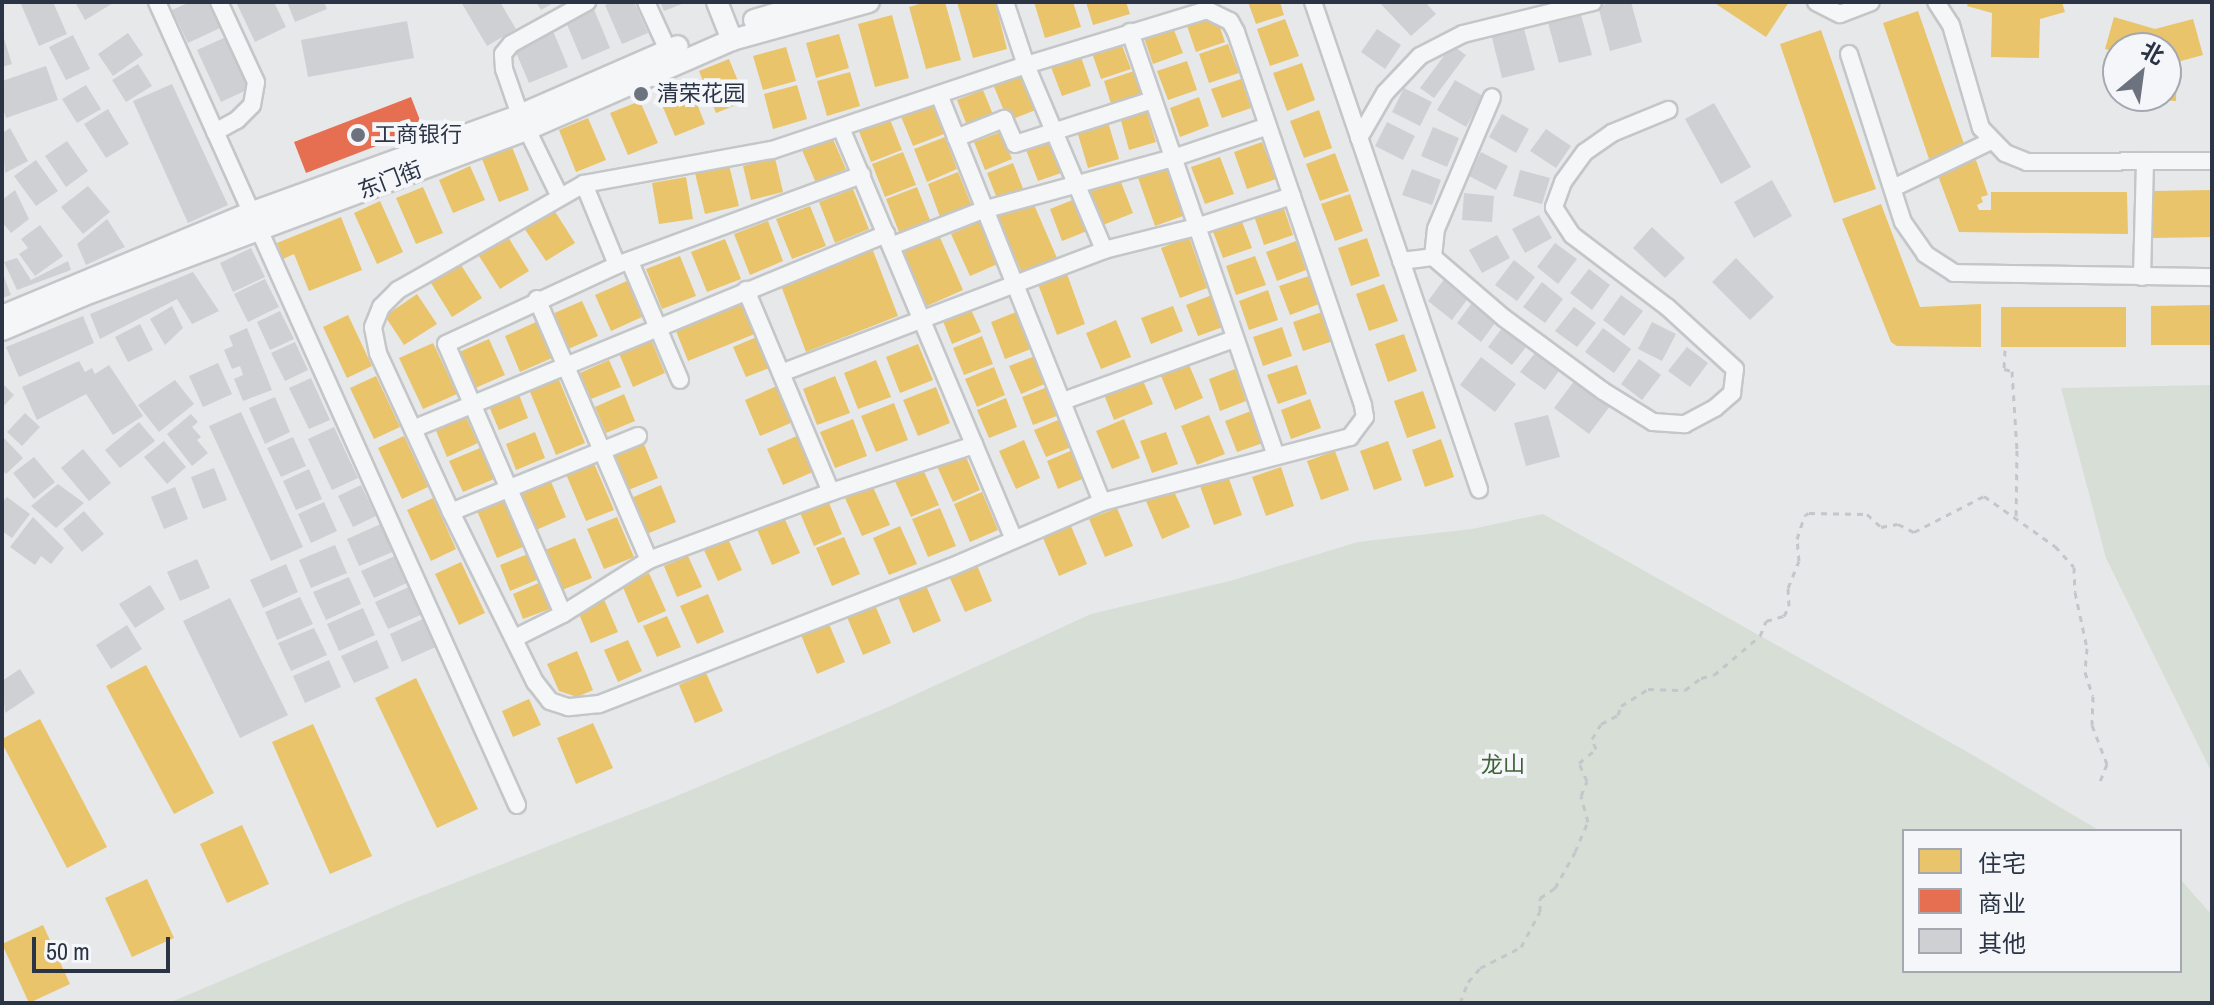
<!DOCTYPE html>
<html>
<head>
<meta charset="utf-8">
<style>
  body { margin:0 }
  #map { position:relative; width:2214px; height:1005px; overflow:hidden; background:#e6e8ea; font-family:"Archivo Narrow","Noto Sans SC",sans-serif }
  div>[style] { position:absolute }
  .green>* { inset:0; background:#d6ded6 }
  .homes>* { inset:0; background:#e9c46a }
  .shops>* { inset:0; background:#e76f51 }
  .building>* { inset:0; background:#ced0d3 }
  .path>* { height:3px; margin-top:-1.5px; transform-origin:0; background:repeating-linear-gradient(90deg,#c5c6ca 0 6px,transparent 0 12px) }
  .roads { filter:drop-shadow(2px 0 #c4c6c8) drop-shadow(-2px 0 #c4c6c8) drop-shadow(0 2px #c4c6c8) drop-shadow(0 -2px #c4c6c8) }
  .minor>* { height:16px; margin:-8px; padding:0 8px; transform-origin:8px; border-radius:8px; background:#f5f6f7 }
  .tertiary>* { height:20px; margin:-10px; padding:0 10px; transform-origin:10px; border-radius:10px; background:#f5f6f7 }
  .dots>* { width:22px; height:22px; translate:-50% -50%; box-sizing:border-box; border:4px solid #f4f6f9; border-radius:50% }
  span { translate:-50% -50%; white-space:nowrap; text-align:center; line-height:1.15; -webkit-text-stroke:8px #f4f6f9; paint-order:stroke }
  .poi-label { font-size:22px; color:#2b3445 }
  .left { translate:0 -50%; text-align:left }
  .street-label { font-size:22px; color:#2b3445 }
  .park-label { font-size:22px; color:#3f6138 }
  .frame { position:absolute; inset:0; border:4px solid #2b3445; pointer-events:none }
  .legend { position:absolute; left:1902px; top:829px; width:280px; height:144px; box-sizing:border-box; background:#f4f6f9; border:2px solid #a4a8b1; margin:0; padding:10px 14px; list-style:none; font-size:24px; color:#2b3445 }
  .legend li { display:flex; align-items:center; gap:16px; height:40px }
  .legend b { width:40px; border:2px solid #a4a8b1 }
  .north { position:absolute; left:2102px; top:32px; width:80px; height:80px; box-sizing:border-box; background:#f4f6f9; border:2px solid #a4a8b1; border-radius:50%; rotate:29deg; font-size:22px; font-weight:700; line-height:32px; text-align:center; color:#2b3445 }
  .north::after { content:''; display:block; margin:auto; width:28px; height:36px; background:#6c737f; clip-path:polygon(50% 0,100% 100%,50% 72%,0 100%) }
  .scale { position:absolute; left:32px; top:937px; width:138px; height:36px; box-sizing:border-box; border:4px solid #2b3445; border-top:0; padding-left:10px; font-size:24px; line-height:28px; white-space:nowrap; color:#2b3445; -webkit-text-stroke:6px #f4f6f9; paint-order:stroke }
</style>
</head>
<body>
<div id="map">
  <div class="green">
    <i style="clip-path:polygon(2212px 385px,2212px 773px,2106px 558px,2061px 388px)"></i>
    <i style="clip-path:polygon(1543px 514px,1971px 754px,2100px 831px,1904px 831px,1904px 971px,2180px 971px,2180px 879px,2212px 915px,2212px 1003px,169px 1003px,406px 902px,672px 798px,886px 708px,1091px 614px,1230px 581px,1358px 542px,1472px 529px)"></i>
  </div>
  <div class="homes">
    <i style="clip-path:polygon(926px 2px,945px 2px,961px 60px,926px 69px,909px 7px)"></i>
    <i style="clip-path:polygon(957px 2px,995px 2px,1007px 49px,973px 58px)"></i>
    <i style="clip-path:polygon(1034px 2px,1073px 2px,1081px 27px,1045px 38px)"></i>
    <i style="clip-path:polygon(1086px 2px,1126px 2px,1130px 14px,1093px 25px)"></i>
    <i style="clip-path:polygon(1248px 2px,1280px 2px,1284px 15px,1256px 24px)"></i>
    <i style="clip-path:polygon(1713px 2px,1789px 2px,1766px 37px)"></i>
    <i style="clip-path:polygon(1968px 2px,2062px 2px,2065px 12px,2040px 19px,2039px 58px,1991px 57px,1992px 13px,1967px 6px)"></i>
    <i style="clip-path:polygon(1918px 11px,1965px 147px,1929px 159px,1883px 23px)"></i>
    <i style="clip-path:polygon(1215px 13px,1225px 42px,1196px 52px,1186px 23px)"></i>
    <i style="clip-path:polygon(892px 15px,909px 78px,875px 87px,858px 24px)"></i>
    <i style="clip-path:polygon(2114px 17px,2155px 29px,2193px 19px,2203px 55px,2177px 62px,2176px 101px,2129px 99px,2129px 96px,2166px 96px,2166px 48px,2118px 48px,2118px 52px,2105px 49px)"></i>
    <i style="clip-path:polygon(1285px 19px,1299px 56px,1270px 66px,1257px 29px)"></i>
    <i style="clip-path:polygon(1172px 25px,1183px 53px,1153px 64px,1143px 35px)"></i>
    <i style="clip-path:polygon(1821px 30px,1876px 189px,1834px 203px,1780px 44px)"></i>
    <i style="clip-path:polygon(839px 34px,849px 68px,816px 78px,806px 43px)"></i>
    <i style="clip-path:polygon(1120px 40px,1131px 69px,1101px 79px,1091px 50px)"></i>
    <i style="clip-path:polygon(1228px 44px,1239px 73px,1209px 83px,1199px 54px)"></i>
    <i style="clip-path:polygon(786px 47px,796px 81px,763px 90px,753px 56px)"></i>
    <i style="clip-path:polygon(1081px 57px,1091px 86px,1062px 96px,1051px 67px)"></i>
    <i style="clip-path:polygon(729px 59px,746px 101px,716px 113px,699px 71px)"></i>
    <i style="clip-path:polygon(1187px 61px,1197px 90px,1168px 100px,1157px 71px)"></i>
    <i style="clip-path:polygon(1302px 63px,1315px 100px,1287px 111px,1273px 73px)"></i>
    <i style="clip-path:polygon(1134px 71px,1143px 101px,1113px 110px,1104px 81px)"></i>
    <i style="clip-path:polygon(850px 72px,860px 106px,827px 116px,817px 81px)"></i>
    <i style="clip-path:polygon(1024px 72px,1038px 109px,1008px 121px,993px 84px)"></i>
    <i style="clip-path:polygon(1241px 79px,1251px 108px,1222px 118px,1211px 89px)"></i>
    <i style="clip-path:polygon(688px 81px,705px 124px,675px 136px,657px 93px)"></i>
    <i style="clip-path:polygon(797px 85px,807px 119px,773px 129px,764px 94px)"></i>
    <i style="clip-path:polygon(983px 90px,994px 117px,968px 128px,957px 100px)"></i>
    <i style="clip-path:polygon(1199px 97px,1209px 126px,1180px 137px,1170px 108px)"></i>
    <i style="clip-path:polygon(640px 101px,658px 143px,628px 155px,610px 113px)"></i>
    <i style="clip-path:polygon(931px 101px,944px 134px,913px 146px,900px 114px)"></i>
    <i style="clip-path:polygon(1146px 110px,1156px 142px,1129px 150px,1120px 117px)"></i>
    <i style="clip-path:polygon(1319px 110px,1332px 148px,1304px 158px,1290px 121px)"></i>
    <i style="clip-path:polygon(889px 117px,902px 150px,871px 162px,858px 129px)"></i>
    <i style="clip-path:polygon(588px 118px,606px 160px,576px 172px,559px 130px)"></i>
    <i style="clip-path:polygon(1108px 122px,1119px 159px,1088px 168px,1077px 131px)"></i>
    <i style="clip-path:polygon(1001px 132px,1012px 159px,985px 170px,974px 142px)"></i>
    <i style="clip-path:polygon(832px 137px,846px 169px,816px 183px,802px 150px)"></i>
    <i style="clip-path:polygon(945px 137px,957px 169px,927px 182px,914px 149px)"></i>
    <i style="clip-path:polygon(1052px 140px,1064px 172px,1038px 181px,1026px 150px)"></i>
    <i style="clip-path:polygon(1262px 142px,1276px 179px,1247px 189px,1234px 152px)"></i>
    <i style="clip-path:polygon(512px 147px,529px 190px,499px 202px,482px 159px)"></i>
    <i style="clip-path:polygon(903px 152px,916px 185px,885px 197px,872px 164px)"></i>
    <i style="clip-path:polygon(1335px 153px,1349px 191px,1320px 201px,1306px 164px)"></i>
    <i style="clip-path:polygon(1220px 157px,1234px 194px,1205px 204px,1191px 167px)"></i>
    <i style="clip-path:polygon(775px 158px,783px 192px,751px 200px,743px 166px)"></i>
    <i style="clip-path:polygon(1976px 160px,1988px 195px,1981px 197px,1983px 202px,1977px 205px,1979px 210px,1991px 210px,1991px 192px,2127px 192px,2128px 234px,1959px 232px,1937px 173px)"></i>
    <i style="clip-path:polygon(1013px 163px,1024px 191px,998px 201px,987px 173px)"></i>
    <i style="clip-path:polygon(729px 165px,739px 206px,705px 214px,695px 173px)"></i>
    <i style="clip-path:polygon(1165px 165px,1183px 216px,1155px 226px,1137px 175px)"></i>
    <i style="clip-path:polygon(470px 166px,485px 200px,453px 213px,439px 180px)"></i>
    <i style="clip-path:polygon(958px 172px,971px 204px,940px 217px,928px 184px)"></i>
    <i style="clip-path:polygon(686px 177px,693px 219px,659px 224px,652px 183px)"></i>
    <i style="clip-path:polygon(1119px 177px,1133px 213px,1103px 225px,1088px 189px)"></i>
    <i style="clip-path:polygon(423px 187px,443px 233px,416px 244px,396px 198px)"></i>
    <i style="clip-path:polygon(917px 187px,930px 220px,899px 232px,886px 199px)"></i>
    <i style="clip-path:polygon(853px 189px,869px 229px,835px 243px,819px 202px)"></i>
    <i style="clip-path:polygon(2212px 190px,2212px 237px,2153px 238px,2152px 191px)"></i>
    <i style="clip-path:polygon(1350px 194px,1363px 231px,1335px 241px,1321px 204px)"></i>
    <i style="clip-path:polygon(1075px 199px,1087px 231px,1062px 241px,1050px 209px)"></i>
    <i style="clip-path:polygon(1032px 200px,1057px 258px,1022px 273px,997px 215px)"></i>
    <i style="clip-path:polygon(380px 201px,403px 252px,377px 264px,354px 213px)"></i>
    <i style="clip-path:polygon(1881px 204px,1920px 307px,1981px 304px,1981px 347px,1897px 346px,1891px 342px,1842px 219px)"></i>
    <i style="clip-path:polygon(810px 206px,826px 246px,792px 259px,776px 219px)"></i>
    <i style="clip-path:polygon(1283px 206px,1293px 235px,1264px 245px,1254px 216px)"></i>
    <i style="clip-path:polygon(554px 210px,575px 243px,546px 261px,524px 228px)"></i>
    <i style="clip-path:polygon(341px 217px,362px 270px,309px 291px,294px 254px,283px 259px,277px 243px)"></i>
    <i style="clip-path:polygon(1241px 219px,1252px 248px,1223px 258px,1212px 229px)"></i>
    <i style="clip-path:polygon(768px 221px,783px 261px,750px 275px,734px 234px)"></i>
    <i style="clip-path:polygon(981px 221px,1000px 263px,970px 276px,951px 234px)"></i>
    <i style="clip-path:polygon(938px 233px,963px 290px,927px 306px,902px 248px)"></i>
    <i style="clip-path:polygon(508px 237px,529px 271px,500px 289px,479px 256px)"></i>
    <i style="clip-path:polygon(1189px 237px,1207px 288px,1180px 298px,1161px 248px)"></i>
    <i style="clip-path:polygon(1367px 238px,1380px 276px,1351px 286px,1338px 248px)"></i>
    <i style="clip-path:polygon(725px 239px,741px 279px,707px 292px,691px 252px)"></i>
    <i style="clip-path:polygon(1296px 241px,1306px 270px,1277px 281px,1266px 252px)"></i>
    <i style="clip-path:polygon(872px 248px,898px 316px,806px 352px,780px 283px)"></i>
    <i style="clip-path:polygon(680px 256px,696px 296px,662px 309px,646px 269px)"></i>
    <i style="clip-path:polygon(1255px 256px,1266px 285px,1236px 295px,1226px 266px)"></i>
    <i style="clip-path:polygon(461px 265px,482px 298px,452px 317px,431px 283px)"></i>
    <i style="clip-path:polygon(1067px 274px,1085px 324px,1057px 335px,1038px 284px)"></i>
    <i style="clip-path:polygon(1309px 276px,1319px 304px,1290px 315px,1279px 286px)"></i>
    <i style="clip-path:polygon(627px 281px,642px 317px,611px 331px,595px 295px)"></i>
    <i style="clip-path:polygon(1384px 284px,1398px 321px,1369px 331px,1356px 294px)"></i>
    <i style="clip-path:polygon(1268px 290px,1278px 320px,1249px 330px,1239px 301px)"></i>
    <i style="clip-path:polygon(417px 294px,437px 324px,404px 345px,385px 316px)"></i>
    <i style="clip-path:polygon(1212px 295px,1223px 327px,1198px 336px,1186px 305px)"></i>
    <i style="clip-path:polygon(743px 298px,757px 333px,688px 361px,674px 326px)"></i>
    <i style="clip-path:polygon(582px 301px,598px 336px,566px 350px,550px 315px)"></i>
    <i style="clip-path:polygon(969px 305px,981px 332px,952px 344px,941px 316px)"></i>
    <i style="clip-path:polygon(2212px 305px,2212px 345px,2151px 345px,2151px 306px)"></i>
    <i style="clip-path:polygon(1173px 306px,1183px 331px,1151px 344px,1141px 318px)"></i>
    <i style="clip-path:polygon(2001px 307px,2126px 307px,2126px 347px,2001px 347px)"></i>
    <i style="clip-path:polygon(1021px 310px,1036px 347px,1005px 359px,991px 322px)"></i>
    <i style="clip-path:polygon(1322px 312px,1333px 341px,1303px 351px,1293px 322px)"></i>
    <i style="clip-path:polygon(348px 315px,372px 366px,347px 378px,323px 327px)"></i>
    <i style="clip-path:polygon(1116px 320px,1131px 357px,1101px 369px,1086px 333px)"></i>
    <i style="clip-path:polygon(536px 322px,552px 358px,520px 372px,505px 336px)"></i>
    <i style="clip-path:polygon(1282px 327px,1292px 356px,1263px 366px,1253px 337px)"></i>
    <i style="clip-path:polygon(1404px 334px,1417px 371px,1388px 382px,1375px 344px)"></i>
    <i style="clip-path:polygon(759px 336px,772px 367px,746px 377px,733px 347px)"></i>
    <i style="clip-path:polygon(982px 336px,993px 364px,964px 375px,953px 348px)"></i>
    <i style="clip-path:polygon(650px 337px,665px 373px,633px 387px,618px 351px)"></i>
    <i style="clip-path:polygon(489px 339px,505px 375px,473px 389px,457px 353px)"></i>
    <i style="clip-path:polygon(433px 343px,457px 394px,423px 409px,399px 358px)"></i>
    <i style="clip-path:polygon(918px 344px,933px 380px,900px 393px,886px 357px)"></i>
    <i style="clip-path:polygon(1038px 355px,1049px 382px,1021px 394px,1009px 366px)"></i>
    <i style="clip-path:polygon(609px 360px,621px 387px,591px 399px,580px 373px)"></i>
    <i style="clip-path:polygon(876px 360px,891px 397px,858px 409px,844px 373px)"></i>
    <i style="clip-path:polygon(1187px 360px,1203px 398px,1175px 410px,1159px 371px)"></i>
    <i style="clip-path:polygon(1297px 365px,1307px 394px,1278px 404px,1267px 375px)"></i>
    <i style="clip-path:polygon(994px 367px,1005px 395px,977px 407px,965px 379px)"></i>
    <i style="clip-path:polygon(1235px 369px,1246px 401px,1220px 411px,1209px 379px)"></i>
    <i style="clip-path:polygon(557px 375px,585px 443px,556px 455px,528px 387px)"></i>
    <i style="clip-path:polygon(376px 376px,400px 427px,374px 439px,350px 388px)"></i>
    <i style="clip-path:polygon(835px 376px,850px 413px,817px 425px,803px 389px)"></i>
    <i style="clip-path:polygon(1141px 376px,1153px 404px,1114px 420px,1103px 392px)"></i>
    <i style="clip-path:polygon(777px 386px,793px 422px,760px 436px,745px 400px)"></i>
    <i style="clip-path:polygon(1050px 386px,1062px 414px,1033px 425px,1022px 397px)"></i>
    <i style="clip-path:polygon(936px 387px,950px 423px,918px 436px,903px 400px)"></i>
    <i style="clip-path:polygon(1423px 391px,1436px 428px,1407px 438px,1394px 401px)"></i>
    <i style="clip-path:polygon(518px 392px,528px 418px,499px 430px,488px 404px)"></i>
    <i style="clip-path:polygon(624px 394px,635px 421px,606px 433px,595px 407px)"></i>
    <i style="clip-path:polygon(1006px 398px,1017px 427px,989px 438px,977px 410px)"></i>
    <i style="clip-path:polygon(1310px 399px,1321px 428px,1291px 439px,1281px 410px)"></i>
    <i style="clip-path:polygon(894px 403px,908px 440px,876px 452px,861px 416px)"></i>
    <i style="clip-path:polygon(1251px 411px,1263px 443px,1237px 452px,1225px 421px)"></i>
    <i style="clip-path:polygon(464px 413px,478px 443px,447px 457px,434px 426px)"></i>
    <i style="clip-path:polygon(1209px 415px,1225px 454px,1197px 465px,1181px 426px)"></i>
    <i style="clip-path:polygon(1063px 418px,1074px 446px,1046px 457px,1034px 430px)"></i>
    <i style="clip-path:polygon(853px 419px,867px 456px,835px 468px,820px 432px)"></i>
    <i style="clip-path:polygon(1124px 419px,1140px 458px,1112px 469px,1096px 431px)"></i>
    <i style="clip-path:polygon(535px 432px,545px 458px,516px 470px,506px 444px)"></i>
    <i style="clip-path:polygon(1166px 432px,1178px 464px,1152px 473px,1140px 441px)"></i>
    <i style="clip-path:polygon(799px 435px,815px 471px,783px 485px,767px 449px)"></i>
    <i style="clip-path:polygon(404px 436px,428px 487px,402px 499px,378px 448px)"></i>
    <i style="clip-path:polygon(1441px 439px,1454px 477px,1425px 487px,1412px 450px)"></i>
    <i style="clip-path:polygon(1024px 440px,1040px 478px,1016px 489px,999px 451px)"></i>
    <i style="clip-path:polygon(1388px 441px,1402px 480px,1374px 490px,1360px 451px)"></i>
    <i style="clip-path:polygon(643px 442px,658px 478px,626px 491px,611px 455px)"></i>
    <i style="clip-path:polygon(480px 448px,494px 479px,463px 492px,449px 461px)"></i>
    <i style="clip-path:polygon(1075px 449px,1087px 477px,1058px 489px,1047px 461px)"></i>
    <i style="clip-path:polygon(1335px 451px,1349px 490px,1321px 500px,1307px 461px)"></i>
    <i style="clip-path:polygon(964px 452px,980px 490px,953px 502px,936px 464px)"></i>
    <i style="clip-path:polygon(593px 461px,614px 510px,586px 521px,565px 472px)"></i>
    <i style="clip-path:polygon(922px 467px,939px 505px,911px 517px,894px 479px)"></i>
    <i style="clip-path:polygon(1281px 467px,1294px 506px,1266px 516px,1252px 477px)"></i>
    <i style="clip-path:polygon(1228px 476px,1242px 515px,1214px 525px,1200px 486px)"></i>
    <i style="clip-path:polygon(549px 477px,566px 517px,536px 530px,519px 489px)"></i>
    <i style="clip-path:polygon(661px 485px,676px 522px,644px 535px,629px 499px)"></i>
    <i style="clip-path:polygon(873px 487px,890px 525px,862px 536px,845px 498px)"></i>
    <i style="clip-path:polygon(1173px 489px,1190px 527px,1162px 539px,1146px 501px)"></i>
    <i style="clip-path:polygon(982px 492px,998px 530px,970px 542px,954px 504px)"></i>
    <i style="clip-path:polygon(504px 495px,525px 546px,497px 558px,475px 506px)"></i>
    <i style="clip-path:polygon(826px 496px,842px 534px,814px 546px,798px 508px)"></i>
    <i style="clip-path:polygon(433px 498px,456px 549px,431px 561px,407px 510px)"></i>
    <i style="clip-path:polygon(940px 508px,956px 546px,928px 557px,912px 519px)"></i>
    <i style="clip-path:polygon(1117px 508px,1133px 546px,1105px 557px,1089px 519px)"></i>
    <i style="clip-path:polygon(783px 515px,800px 553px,772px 565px,756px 527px)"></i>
    <i style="clip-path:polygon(617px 517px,634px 557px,604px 569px,587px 529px)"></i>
    <i style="clip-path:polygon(900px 526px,917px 564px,889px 575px,873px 538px)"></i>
    <i style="clip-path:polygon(1071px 526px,1087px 564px,1059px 576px,1043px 538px)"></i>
    <i style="clip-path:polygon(844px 537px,860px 574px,832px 586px,816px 548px)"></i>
    <i style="clip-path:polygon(575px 538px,592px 578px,562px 590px,545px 550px)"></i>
    <i style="clip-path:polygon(728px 539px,742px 570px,718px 581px,704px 550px)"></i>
    <i style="clip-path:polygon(528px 554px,539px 579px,510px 591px,500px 565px)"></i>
    <i style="clip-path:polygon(688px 556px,702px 587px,677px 597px,664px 566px)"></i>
    <i style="clip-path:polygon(461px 562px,485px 613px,459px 625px,435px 574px)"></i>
    <i style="clip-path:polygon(976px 563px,992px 601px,965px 612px,948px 574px)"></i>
    <i style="clip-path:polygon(649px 573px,666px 611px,638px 623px,622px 585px)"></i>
    <i style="clip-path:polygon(541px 582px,552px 608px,523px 619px,513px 594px)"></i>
    <i style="clip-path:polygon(925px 583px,941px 621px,913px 633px,897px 595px)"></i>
    <i style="clip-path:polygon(708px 594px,724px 632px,697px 644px,680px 606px)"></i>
    <i style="clip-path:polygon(603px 597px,618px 632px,591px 643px,579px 614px)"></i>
    <i style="clip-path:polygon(875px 605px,891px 643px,863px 655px,847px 617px)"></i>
    <i style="clip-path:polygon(667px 616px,681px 647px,657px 657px,643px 626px)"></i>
    <i style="clip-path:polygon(829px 624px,845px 662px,817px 674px,801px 635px)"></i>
    <i style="clip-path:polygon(628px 640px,642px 671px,618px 682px,604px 650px)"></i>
    <i style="clip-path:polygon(577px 651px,593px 690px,577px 697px,559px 691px,547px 664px)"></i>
    <i style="clip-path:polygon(146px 665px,214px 793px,174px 814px,106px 686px)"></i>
    <i style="clip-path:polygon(706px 673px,723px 711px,695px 723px,679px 685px)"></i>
    <i style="clip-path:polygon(416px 678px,478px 809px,437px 828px,375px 698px)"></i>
    <i style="clip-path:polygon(529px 699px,541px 725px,513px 737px,502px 711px)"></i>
    <i style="clip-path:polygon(40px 719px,107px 847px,67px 868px,2px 743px,2px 739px)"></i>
    <i style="clip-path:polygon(593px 723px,613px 768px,576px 784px,557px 738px)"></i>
    <i style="clip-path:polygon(313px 724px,372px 856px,330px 874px,272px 742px)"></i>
    <i style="clip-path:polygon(242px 825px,269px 884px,227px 903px,200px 844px)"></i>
    <i style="clip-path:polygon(147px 879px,174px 938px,132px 957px,105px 898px)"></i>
    <i style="clip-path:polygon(43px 925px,70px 984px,29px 1003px,2px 944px)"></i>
  </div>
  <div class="shops">
    <i style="clip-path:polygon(411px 97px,423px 128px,306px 173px,294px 142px)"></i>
  </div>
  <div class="building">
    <i style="clip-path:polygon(20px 2px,53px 2px,67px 34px,39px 46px)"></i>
    <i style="clip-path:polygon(75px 2px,115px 2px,85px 20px)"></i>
    <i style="clip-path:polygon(190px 2px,208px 2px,220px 28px,188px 43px,172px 10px)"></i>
    <i style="clip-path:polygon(236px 2px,274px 2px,286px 27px,255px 42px)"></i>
    <i style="clip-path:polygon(287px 2px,324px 2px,327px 9px,295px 22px)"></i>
    <i style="clip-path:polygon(461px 2px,500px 2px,516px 29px,487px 46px)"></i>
    <i style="clip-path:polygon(536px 2px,555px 2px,541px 10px)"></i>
    <i style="clip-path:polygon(612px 2px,634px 2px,648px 33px,622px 44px,605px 5px)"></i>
    <i style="clip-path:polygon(660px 2px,687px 2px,664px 11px)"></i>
    <i style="clip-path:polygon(1379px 2px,1425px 2px,1436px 14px,1411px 36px)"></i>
    <i style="clip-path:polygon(1614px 2px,1631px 2px,1642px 42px,1610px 51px,1598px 6px)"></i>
    <i style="clip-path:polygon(593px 7px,610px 48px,582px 60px,566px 22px)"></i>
    <i style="clip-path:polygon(1580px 11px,1592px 55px,1559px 63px,1547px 19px)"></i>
    <i style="clip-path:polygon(407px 21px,414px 58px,308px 77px,301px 40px)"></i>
    <i style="clip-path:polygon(1523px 25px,1535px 70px,1502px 78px,1491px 34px)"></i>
    <i style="clip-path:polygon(1377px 29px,1401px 45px,1385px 69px,1361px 52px)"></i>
    <i style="clip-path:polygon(553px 31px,568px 67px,529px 83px,515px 50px)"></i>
    <i style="clip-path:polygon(2px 32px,12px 64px,2px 67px)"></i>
    <i style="clip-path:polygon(128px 33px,143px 55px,113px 76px,98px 54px)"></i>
    <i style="clip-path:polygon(73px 35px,90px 69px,66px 80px,49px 47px)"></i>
    <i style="clip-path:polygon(226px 37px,249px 89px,221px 102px,197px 50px)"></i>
    <i style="clip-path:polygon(1452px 45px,1466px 55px,1434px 98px,1420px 88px)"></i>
    <i style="clip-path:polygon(138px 64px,152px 86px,126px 102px,112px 80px)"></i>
    <i style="clip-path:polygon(46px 66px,58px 100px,6px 118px,2px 106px,2px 81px)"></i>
    <i style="clip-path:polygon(1455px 80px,1483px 96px,1466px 127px,1437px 110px)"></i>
    <i style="clip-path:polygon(172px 84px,228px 205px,188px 223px,133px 101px)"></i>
    <i style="clip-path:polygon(86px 85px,101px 109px,77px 123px,62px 99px)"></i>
    <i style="clip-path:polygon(1404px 88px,1432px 102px,1420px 126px,1392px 112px)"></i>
    <i style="clip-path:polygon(1714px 103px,1751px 167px,1721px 184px,1685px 119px)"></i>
    <i style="clip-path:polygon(108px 109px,129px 144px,106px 158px,84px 124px)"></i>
    <i style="clip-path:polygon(1502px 114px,1529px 129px,1516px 153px,1489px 137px)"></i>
    <i style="clip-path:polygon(1387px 122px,1415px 136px,1403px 160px,1375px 146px)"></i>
    <i style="clip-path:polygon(1433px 127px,1459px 138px,1447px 167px,1421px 156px)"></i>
    <i style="clip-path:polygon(10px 128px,28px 161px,5px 173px,2px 133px)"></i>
    <i style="clip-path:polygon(1546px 129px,1571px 146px,1556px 168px,1530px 151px)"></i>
    <i style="clip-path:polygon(67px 141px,88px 171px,66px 187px,45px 156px)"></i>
    <i style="clip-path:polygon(1481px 152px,1508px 166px,1496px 190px,1469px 176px)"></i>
    <i style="clip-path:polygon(36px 160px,58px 191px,36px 206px,14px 176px)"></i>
    <i style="clip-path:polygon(1412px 169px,1441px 180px,1432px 205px,1402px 195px)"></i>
    <i style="clip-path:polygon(1520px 170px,1550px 178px,1542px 204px,1513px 196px)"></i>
    <i style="clip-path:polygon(1772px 180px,1792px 216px,1754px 238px,1734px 202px)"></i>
    <i style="clip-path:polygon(88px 186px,110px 212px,83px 234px,61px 207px)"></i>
    <i style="clip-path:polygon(15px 190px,29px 219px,11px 233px,2px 222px,2px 200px)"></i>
    <i style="clip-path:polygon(1464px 193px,1494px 196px,1492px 222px,1462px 220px)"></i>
    <i style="clip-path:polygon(1539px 215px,1552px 238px,1525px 253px,1512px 229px)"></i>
    <i style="clip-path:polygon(107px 219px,125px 247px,86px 265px,77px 244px)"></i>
    <i style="clip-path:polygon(40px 225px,63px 256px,35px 276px,19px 254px,28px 248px,21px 239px)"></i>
    <i style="clip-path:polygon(1652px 227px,1685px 258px,1665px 278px,1633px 248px)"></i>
    <i style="clip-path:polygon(1497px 235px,1510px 258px,1482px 273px,1469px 250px)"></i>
    <i style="clip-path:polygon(1555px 243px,1577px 259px,1558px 284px,1537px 267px)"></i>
    <i style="clip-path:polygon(251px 248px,265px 277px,233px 292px,220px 263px)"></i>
    <i style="clip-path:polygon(17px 258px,31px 280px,68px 261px,71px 270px,17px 290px,4px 262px)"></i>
    <i style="clip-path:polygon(1736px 258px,1774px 297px,1750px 320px,1712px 282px)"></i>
    <i style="clip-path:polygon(1514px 260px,1535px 277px,1517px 301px,1495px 285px)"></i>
    <i style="clip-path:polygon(1589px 269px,1610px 285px,1592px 310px,1570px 293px)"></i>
    <i style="clip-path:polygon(2px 272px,11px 295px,2px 298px)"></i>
    <i style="clip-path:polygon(193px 272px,219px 311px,192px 324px,177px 299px,100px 339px,90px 314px)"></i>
    <i style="clip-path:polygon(1445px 278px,1469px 297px,1452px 320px,1428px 301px)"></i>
    <i style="clip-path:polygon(265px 279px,279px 307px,248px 322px,234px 294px)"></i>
    <i style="clip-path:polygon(1542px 282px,1563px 299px,1545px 323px,1523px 307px)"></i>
    <i style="clip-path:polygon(1621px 295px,1643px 311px,1624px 336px,1603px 320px)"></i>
    <i style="clip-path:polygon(1474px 300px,1498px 319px,1481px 342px,1457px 323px)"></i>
    <i style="clip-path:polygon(172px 306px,183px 328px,165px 345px,150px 319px)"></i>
    <i style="clip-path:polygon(1574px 307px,1596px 323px,1577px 347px,1555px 331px)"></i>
    <i style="clip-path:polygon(280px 311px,294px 339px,270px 350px,257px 322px)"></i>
    <i style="clip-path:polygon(83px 316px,94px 343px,19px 377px,6px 347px)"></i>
    <i style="clip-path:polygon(1652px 322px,1676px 334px,1662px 361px,1638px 349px)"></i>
    <i style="clip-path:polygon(140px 324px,153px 350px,128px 362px,115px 337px)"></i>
    <i style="clip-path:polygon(1505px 324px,1529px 343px,1512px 365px,1488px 347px)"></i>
    <i style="clip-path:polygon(247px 328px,272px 390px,243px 401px,234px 379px,243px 375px,240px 366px,232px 369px,224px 350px,233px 346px,229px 336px)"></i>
    <i style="clip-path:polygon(1603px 328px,1631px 349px,1614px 373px,1585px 352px)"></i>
    <i style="clip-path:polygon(295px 342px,308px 370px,285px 381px,271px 353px)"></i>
    <i style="clip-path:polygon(1687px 347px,1708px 363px,1690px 387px,1668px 371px)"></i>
    <i style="clip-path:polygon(1538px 349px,1562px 367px,1545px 390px,1520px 372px)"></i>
    <i style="clip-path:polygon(1481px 357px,1516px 384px,1495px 412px,1460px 385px)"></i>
    <i style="clip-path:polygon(1639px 359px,1661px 375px,1642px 400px,1621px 384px)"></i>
    <i style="clip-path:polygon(79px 361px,85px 372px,92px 368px,95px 374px,109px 365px,143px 416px,113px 435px,86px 394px,37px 420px,22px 387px)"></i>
    <i style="clip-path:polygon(218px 363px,232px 394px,203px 407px,189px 376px)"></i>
    <i style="clip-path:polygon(311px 378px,330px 420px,309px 429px,289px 388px)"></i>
    <i style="clip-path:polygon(175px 380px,194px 404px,159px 432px,138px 405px)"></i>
    <i style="clip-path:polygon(1575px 380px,1610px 406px,1589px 434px,1554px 408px)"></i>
    <i style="clip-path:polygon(2px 383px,14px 395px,2px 408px)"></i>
    <i style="clip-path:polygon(275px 397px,290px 432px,265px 444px,249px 408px)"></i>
    <i style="clip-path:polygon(241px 412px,303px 547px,271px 561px,209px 426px)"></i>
    <i style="clip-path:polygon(25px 413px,40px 427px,22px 446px,7px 432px)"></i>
    <i style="clip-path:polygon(191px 414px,198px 422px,192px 427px,201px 437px,197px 440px,208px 453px,192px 466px,167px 434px)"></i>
    <i style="clip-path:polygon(1548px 415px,1560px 457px,1526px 466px,1514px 423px)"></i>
    <i style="clip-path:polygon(139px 422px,155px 441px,120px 468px,105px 450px)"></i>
    <i style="clip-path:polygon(334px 427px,358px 478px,332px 490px,308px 439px)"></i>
    <i style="clip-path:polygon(2px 436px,23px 458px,6px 474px,2px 470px)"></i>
    <i style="clip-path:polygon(293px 437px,306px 466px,281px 477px,267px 448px)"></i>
    <i style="clip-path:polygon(164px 441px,186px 467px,167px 484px,144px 457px)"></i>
    <i style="clip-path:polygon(83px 449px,111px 483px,89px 501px,61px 468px)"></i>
    <i style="clip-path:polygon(34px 457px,55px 482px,34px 499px,13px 473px)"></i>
    <i style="clip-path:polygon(214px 468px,227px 500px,203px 509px,191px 477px)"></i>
    <i style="clip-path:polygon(309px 469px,322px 499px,296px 510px,283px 481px)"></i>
    <i style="clip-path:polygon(58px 484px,84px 503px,56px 528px,31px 506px)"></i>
    <i style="clip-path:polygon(361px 485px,376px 516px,353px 527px,338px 496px)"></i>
    <i style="clip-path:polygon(175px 487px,188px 519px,164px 529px,151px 497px)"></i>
    <i style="clip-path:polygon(7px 497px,30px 514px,12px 538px,2px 531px,2px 503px)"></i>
    <i style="clip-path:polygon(324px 502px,337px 531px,311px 543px,298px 514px)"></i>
    <i style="clip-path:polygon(84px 511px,104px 534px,82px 552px,63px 529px)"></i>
    <i style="clip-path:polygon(33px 517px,64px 548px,51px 564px,41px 556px,35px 565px,10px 547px)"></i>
    <i style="clip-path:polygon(383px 523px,395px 551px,359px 566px,347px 539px)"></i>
    <i style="clip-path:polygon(335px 545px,347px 573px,311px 588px,299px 560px)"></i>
    <i style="clip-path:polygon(397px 555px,409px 582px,374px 598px,361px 571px)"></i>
    <i style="clip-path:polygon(197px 559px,210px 588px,180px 601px,167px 572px)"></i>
    <i style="clip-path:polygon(286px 564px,298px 592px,263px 608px,250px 580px)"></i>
    <i style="clip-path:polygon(349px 577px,361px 604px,326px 620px,313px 592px)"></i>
    <i style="clip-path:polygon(150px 585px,165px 609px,135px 628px,119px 604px)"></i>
    <i style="clip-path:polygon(411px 586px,423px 614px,388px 629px,375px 602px)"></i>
    <i style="clip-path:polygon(300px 597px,313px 624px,277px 640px,265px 612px)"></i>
    <i style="clip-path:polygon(230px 598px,288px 715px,240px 738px,183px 621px)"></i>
    <i style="clip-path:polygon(363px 608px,375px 635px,339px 651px,327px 624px)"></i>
    <i style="clip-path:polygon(425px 618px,438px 646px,402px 662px,390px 634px)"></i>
    <i style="clip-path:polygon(127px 625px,142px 649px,111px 669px,96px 645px)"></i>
    <i style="clip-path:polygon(314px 628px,327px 655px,291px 671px,278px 643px)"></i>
    <i style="clip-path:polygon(377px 640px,389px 668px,354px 683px,341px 656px)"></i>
    <i style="clip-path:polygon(329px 660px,341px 687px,305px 703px,293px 676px)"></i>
    <i style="clip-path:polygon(20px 669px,35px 693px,5px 713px,2px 681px)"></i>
  </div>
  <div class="path">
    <i style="left:2005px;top:350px;width:19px;rotate:93deg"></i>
    <i style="left:2004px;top:369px;width:8px;rotate:14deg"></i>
    <i style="left:2012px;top:371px;width:79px;rotate:86.4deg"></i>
    <i style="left:2017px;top:450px;width:71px;rotate:90.8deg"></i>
    <i style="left:1460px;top:1003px;width:22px;rotate:-69deg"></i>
    <i style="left:1468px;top:982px;width:18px;rotate:-49deg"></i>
    <i style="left:1480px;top:968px;width:46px;rotate:-27.1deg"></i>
    <i style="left:1521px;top:947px;width:40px;rotate:-62deg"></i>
    <i style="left:1540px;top:912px;width:14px;rotate:-90deg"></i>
    <i style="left:1540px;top:898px;width:18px;rotate:-34deg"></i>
    <i style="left:1555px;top:888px;width:41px;rotate:-60.9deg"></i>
    <i style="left:1575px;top:852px;width:33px;rotate:-67deg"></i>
    <i style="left:1588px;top:822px;width:27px;rotate:-105deg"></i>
    <i style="left:1581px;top:796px;width:16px;rotate:-68deg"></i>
    <i style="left:1587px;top:781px;width:20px;rotate:-114deg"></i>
    <i style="left:1579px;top:763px;width:22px;rotate:-39deg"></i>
    <i style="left:1596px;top:749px;width:11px;rotate:-112deg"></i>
    <i style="left:1592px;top:739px;width:17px;rotate:-59deg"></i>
    <i style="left:1601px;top:724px;width:19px;rotate:-28deg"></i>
    <i style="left:1618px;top:715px;width:9px;rotate:-72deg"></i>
    <i style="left:1621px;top:706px;width:32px;rotate:-32deg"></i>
    <i style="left:1648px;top:689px;width:37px;rotate:2deg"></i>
    <i style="left:1685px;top:690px;width:20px;rotate:-37deg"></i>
    <i style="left:1701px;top:678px;width:13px;rotate:-13deg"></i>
    <i style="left:1714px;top:675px;width:60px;rotate:-40.3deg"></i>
    <i style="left:1760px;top:636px;width:16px;rotate:-68deg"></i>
    <i style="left:1766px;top:621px;width:19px;rotate:-16deg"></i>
    <i style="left:1784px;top:616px;width:11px;rotate:-63deg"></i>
    <i style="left:1789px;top:606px;width:18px;rotate:-93deg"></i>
    <i style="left:1788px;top:588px;width:29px;rotate:-68deg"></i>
    <i style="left:1799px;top:561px;width:22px;rotate:-95deg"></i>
    <i style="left:1797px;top:539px;width:25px;rotate:-72deg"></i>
    <i style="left:1805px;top:515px;width:4px;rotate:-27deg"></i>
    <i style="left:1809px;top:513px;width:58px;rotate:1deg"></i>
    <i style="left:1867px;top:514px;width:19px;rotate:43deg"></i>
    <i style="left:1881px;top:527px;width:17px;rotate:-10deg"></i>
    <i style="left:1898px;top:524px;width:18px;rotate:27deg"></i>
    <i style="left:1914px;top:532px;width:79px;rotate:-27.2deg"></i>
    <i style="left:1984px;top:496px;width:87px;rotate:35.2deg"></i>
    <i style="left:2055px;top:546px;width:28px;rotate:48deg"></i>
    <i style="left:2074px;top:567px;width:25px;rotate:88deg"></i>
    <i style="left:2075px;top:592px;width:57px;rotate:77.9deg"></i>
    <i style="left:2087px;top:648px;width:24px;rotate:95deg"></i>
    <i style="left:2085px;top:672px;width:25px;rotate:72deg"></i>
    <i style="left:2093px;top:696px;width:29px;rotate:92deg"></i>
    <i style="left:2092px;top:725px;width:42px;rotate:69deg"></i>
    <i style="left:2107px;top:764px;width:18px;rotate:112deg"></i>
  </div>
  <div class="roads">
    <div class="minor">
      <i style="left:157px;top:2px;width:880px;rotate:65.85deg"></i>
      <i style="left:646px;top:2px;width:63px;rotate:65.5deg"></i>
      <i style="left:1005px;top:2px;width:66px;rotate:71.6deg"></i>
      <i style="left:1026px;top:65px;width:201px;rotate:67.1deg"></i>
      <i style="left:1313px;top:2px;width:515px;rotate:71.18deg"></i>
      <i style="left:1816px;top:2px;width:27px;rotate:27deg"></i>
      <i style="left:1840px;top:14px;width:33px;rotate:-21deg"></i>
      <i style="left:1936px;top:2px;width:27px;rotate:57deg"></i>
      <i style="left:1951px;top:25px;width:107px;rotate:73.8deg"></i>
      <i style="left:1981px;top:128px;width:35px;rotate:46deg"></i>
      <i style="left:2005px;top:153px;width:24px;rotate:22deg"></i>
      <i style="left:2027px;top:162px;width:185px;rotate:-0.3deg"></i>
      <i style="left:1207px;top:10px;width:25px;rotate:26deg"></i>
      <i style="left:1230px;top:21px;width:13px;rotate:61deg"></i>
      <i style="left:1236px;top:32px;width:395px;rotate:71.2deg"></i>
      <i style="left:1363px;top:406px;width:11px;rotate:80deg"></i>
      <i style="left:1365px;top:417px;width:25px;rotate:127deg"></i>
      <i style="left:1350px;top:437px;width:256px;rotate:165.3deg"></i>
      <i style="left:1102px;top:502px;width:164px;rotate:156.7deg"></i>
      <i style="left:951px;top:567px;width:378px;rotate:158.7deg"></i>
      <i style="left:599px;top:704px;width:31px;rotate:174deg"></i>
      <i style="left:568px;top:707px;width:19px;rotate:-162deg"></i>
      <i style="left:550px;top:701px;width:24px;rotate:-128deg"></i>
      <i style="left:535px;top:682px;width:190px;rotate:-116.3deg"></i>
      <i style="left:451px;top:512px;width:175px;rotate:-114.7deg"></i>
      <i style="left:378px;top:353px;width:26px;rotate:-101deg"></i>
      <i style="left:373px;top:327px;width:22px;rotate:-68deg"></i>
      <i style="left:381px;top:307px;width:24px;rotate:-45deg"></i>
      <i style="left:398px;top:290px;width:214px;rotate:-29.7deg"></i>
      <i style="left:584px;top:184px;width:191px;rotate:-10.3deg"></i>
      <i style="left:772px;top:150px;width:268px;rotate:-18.5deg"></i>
      <i style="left:1026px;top:65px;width:189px;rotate:-16.9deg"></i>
      <i style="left:1130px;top:32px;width:446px;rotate:71deg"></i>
      <i style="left:1849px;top:54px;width:176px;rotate:72.2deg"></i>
      <i style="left:1903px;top:222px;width:39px;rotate:55deg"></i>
      <i style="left:1925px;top:254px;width:35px;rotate:33deg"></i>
      <i style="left:1954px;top:273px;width:258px;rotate:0.9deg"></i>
      <i style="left:940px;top:97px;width:436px;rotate:68.2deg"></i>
      <i style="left:841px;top:128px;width:446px;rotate:67.2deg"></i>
      <i style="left:215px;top:132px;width:25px;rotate:-29deg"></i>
      <i style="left:237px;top:120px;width:21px;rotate:-45deg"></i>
      <i style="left:252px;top:105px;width:23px;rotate:-80deg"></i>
      <i style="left:256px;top:82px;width:88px;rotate:-114.8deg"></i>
      <i style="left:956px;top:138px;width:52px;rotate:-21.6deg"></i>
      <i style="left:1004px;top:119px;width:27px;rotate:66deg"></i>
      <i style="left:1015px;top:144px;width:145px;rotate:-17.7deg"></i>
      <i style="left:1359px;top:138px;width:52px;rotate:-60deg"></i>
      <i style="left:1385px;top:93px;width:51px;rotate:-46.6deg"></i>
      <i style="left:1420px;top:56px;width:48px;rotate:-27.1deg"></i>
      <i style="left:1463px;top:34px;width:134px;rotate:-13.8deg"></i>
      <i style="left:584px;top:184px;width:87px;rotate:67.8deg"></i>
      <i style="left:1893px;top:188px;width:109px;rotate:-25.6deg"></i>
      <i style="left:559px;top:195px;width:89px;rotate:-116deg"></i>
      <i style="left:520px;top:115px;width:49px;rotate:-109.2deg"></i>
      <i style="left:504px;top:69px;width:15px;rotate:-94deg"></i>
      <i style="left:503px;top:54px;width:13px;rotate:-51deg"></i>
      <i style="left:511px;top:44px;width:87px;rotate:-28.9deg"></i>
      <i style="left:891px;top:246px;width:99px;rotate:-21.4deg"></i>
      <i style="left:983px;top:210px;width:197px;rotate:-15.3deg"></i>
      <i style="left:1173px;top:158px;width:100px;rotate:-18.6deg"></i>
      <i style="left:1433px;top:257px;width:28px;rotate:-84deg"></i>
      <i style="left:1436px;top:229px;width:143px;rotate:-67deg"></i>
      <i style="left:1401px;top:261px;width:32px;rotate:-7deg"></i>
      <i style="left:1433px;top:257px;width:94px;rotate:40.7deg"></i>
      <i style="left:1504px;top:318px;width:123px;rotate:36.4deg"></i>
      <i style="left:1603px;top:391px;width:59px;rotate:31.8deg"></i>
      <i style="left:1653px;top:422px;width:32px;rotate:4deg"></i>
      <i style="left:1685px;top:424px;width:34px;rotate:-28deg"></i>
      <i style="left:1715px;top:408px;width:23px;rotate:-41deg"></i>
      <i style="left:1732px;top:393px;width:24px;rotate:-83deg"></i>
      <i style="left:1735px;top:369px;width:92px;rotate:-137.6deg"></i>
      <i style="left:1667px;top:307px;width:119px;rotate:-142.8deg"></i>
      <i style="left:1572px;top:235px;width:33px;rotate:-123deg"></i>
      <i style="left:1554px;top:207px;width:27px;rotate:-70deg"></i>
      <i style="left:1563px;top:182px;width:37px;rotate:-54deg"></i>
      <i style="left:1585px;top:152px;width:33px;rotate:-35deg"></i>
      <i style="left:1612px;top:133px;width:61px;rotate:-22.3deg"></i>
      <i style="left:630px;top:262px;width:128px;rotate:67deg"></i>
      <i style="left:2142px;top:277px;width:116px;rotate:-88.5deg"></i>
      <i style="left:746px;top:290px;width:219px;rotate:67.2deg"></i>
      <i style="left:537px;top:299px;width:284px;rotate:66.8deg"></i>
      <i style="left:781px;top:373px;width:346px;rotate:-20.8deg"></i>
      <i style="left:1104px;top:250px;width:95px;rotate:-14deg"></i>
      <i style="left:1196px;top:227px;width:101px;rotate:-17.9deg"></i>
      <i style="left:1063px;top:401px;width:182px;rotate:-19.9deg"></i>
      <i style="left:413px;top:429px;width:512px;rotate:-22.4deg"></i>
      <i style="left:451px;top:512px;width:202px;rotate:-22.1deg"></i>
      <i style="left:563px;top:614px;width:294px;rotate:-113.4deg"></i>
      <i style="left:446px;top:344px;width:188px;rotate:-24.8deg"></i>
      <i style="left:617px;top:265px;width:261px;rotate:-20.2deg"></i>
      <i style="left:515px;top:638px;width:54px;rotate:-26.6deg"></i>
      <i style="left:563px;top:614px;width:102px;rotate:-32.1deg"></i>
      <i style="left:649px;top:560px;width:194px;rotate:-20.5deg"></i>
      <i style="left:831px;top:492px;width:151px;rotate:-18.2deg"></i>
    </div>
    <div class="tertiary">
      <i style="left:717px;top:2px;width:41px;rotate:68.5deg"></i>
      <i style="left:754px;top:20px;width:64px;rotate:-16.4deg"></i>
      <i style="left:2px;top:316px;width:269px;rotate:-22.6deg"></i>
      <i style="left:250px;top:213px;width:287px;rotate:-19.9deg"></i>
      <i style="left:520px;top:115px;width:172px;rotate:-23.6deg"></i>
      <i style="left:2px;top:330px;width:87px;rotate:-23deg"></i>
      <i style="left:82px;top:296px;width:476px;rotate:-20.5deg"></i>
      <i style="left:528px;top:129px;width:223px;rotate:-23.6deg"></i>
      <i style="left:732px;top:40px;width:142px;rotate:-15.5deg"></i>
    </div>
  </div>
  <div class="dots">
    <i style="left:641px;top:94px;background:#6c737f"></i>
    <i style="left:358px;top:135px;background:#6c737f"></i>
  </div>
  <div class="poi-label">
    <span class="left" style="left:657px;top:94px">清荣花园</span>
    <span class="left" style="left:374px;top:135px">工商银行</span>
  </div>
  <div class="street-label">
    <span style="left:390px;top:180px;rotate:-21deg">东门街</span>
  </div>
  <div class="park-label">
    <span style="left:1503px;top:765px">龙山</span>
  </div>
  <div class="frame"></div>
  <ul class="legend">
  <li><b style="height:22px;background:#e9c46a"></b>住宅</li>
  <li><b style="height:22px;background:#e76f51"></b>商业</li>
  <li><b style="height:22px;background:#ced0d3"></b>其他</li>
  </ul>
  <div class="north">北</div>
  <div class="scale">50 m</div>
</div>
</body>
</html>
